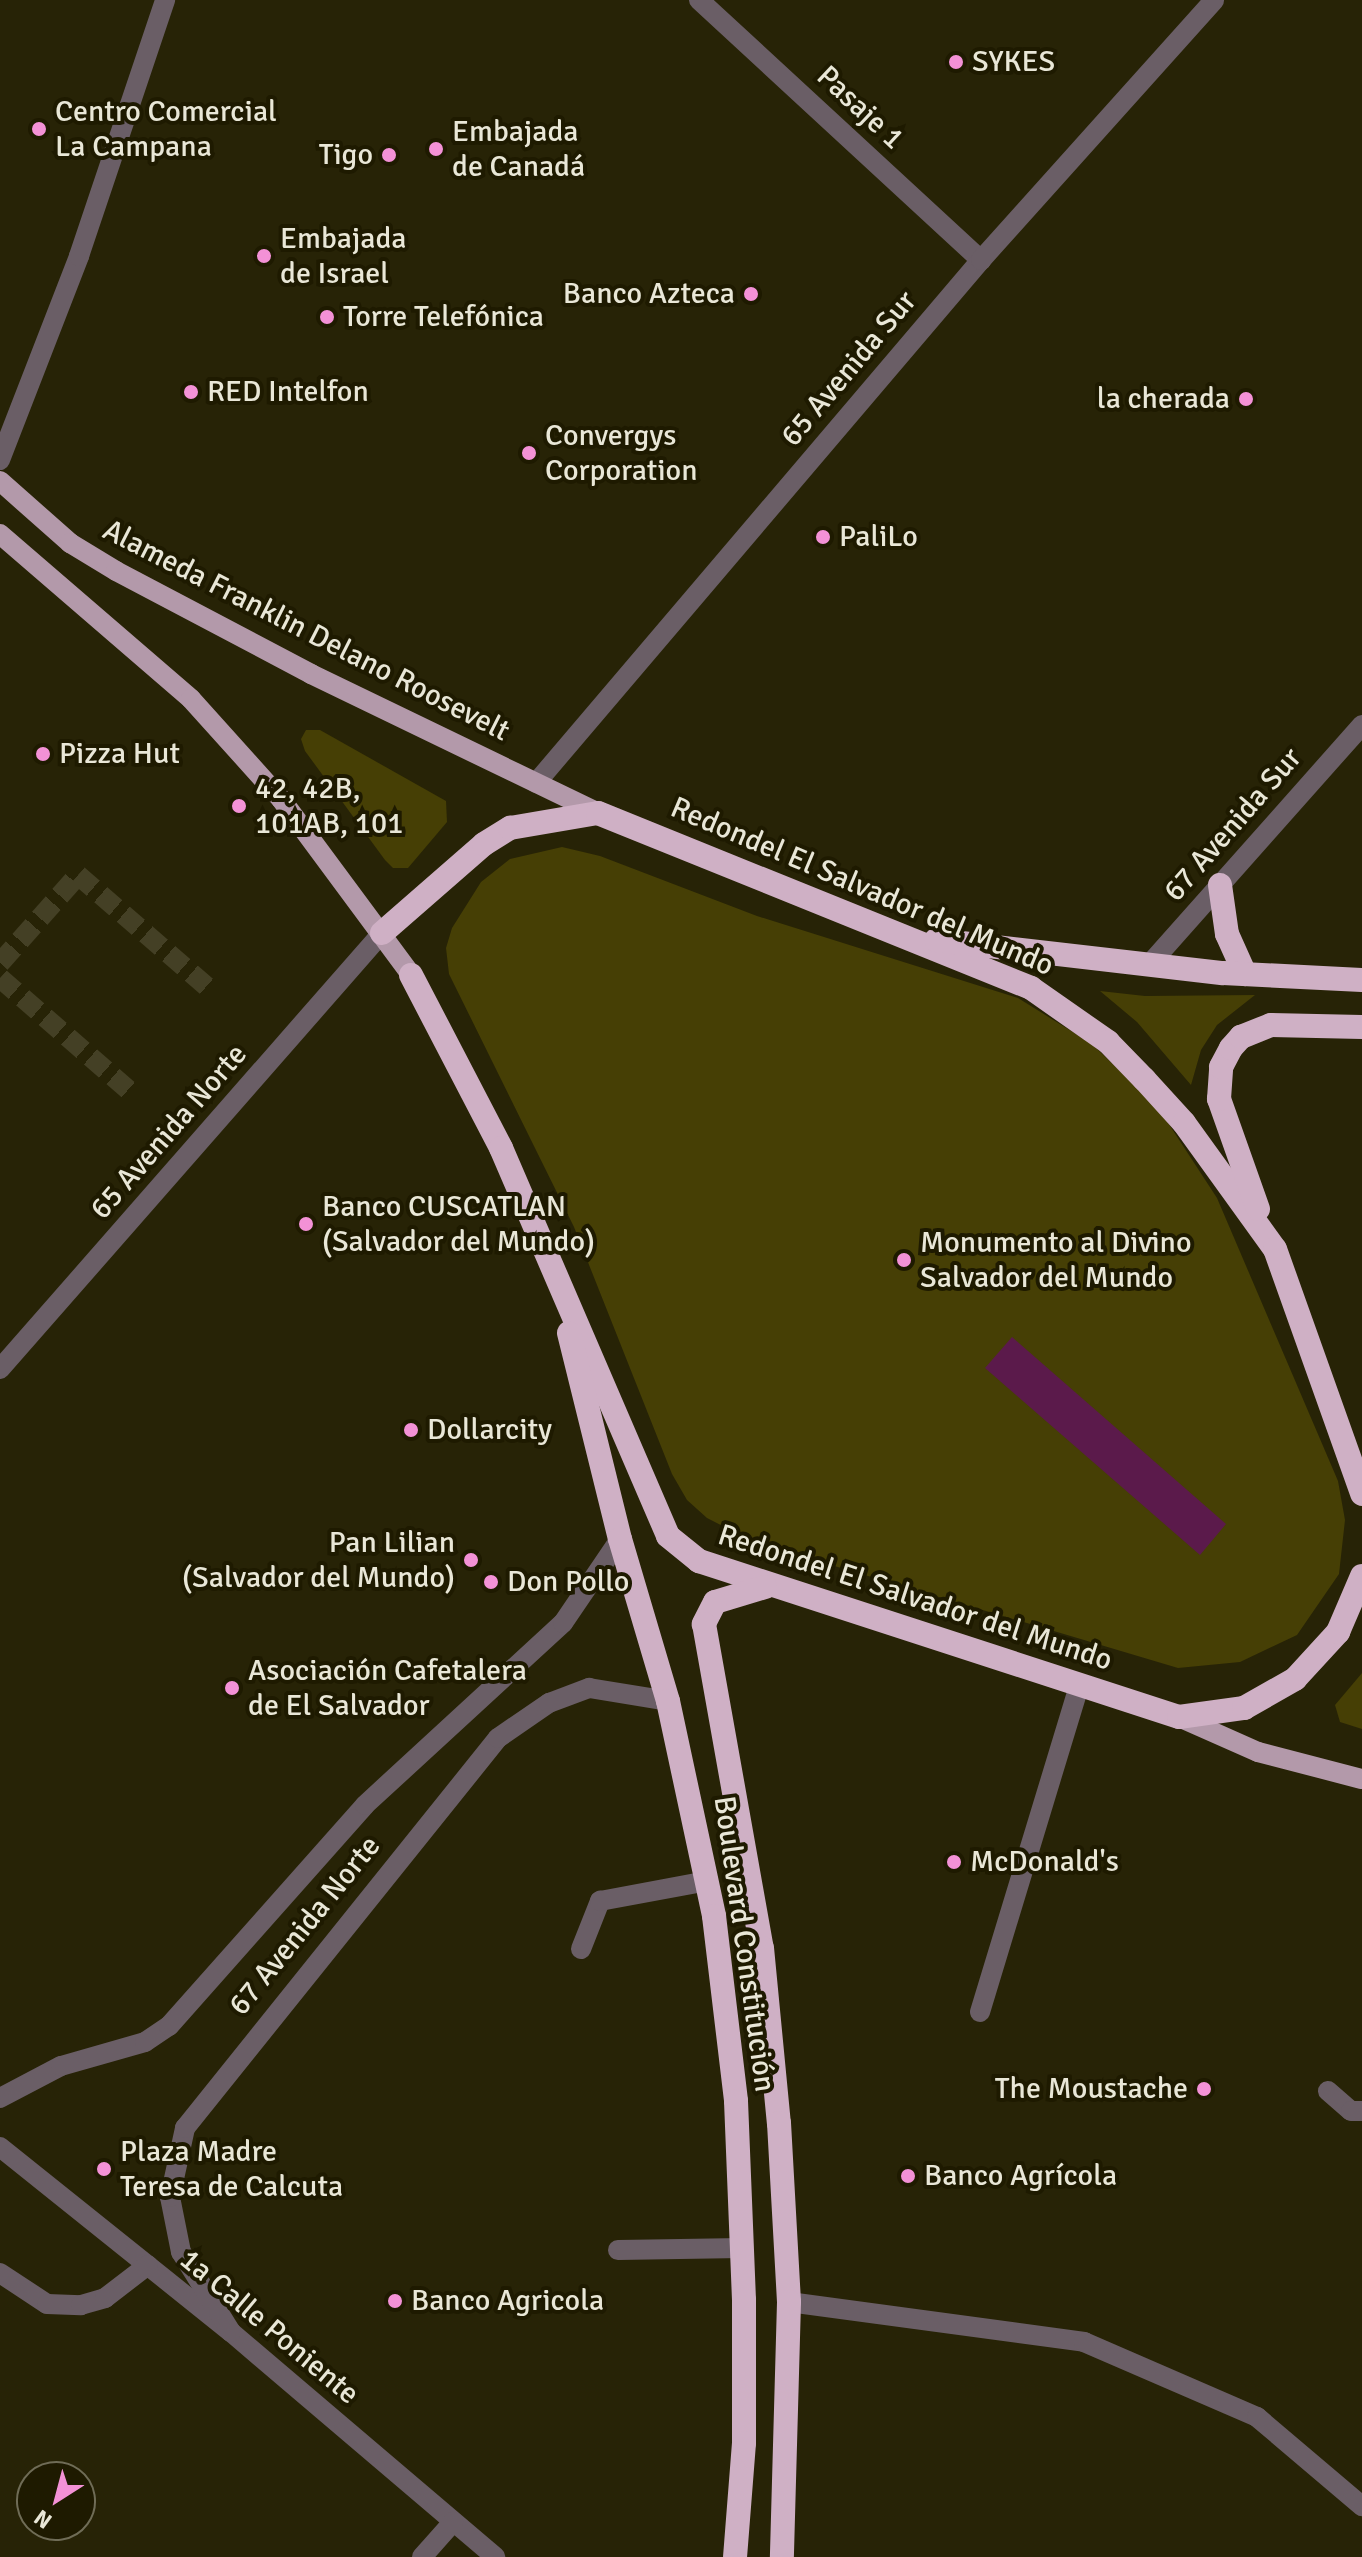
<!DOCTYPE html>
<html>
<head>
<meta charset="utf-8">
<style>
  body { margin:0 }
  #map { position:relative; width:1362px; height:2557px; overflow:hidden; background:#272306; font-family:Signika,sans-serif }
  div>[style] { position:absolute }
  .green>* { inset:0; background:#463f05 }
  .water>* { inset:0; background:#5b1a4b }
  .minor-tunnel>* { height:20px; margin-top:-10px; transform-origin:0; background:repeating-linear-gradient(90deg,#444025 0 20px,transparent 0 30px) }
  .minor>* { height:20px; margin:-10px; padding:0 10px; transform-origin:10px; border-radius:10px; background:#6a5e66 }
  .major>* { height:20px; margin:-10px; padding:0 10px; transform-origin:10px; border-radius:10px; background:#b399aa }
  .highway>* { height:24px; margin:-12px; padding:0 12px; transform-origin:12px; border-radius:12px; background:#cfb0c5 }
  .dots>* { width:22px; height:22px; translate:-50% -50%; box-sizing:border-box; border:4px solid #1e1a00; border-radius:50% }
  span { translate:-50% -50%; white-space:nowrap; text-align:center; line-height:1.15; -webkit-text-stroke:8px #1e1a00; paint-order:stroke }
  .poi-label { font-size:30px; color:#e9e7d7 }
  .left { translate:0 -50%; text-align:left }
  .right { translate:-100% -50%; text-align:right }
  .street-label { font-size:30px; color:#e9e7d7 }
  .north { position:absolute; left:16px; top:2461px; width:80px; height:80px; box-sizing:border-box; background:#1e1a00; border:2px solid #6f6c56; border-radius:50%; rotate:216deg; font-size:22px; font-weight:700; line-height:32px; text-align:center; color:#e9e7d7 }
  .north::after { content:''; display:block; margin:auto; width:28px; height:36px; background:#f391d6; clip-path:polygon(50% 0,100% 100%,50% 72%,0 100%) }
</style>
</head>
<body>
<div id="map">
  <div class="green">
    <i style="clip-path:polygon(306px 730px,320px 730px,446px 801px,447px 822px,408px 868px,393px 868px,385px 860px,305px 751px,301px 739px)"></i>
    <i style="clip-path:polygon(562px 847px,600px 856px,757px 916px,1018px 998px,1092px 1044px,1159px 1109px,1217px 1198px,1338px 1481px,1345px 1520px,1339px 1574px,1297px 1635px,1240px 1662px,1178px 1668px,754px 1542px,707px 1518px,687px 1500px,672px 1474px,574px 1227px,449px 974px,446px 948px,452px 928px,481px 882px,510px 859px)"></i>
    <i style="clip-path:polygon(1100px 991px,1145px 996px,1255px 995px,1217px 1025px,1201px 1050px,1191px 1085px,1137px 1022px)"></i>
    <i style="clip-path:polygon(1362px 1673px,1362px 1729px,1340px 1722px,1335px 1705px)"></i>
  </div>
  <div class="water">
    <i style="clip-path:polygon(1012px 1337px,1226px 1524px,1200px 1555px,985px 1368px)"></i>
  </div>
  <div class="minor-tunnel">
    <i style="left:0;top:963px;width:118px;rotate:-48.4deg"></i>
    <i style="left:78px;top:875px;width:179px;rotate:40.9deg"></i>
    <i style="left:0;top:978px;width:175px;rotate:41.1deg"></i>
  </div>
  <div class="minor">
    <i style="left:699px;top:0;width:384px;rotate:42.7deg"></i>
    <i style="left:0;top:460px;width:219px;rotate:-68.8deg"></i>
    <i style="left:79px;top:256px;width:270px;rotate:-71.4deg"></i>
    <i style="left:536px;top:783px;width:687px;rotate:-49.61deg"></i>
    <i style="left:981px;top:260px;width:349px;rotate:-48.1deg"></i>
    <i style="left:1149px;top:965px;width:321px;rotate:-48.4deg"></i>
    <i style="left:0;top:1369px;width:580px;rotate:-48.78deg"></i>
    <i style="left:581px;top:1949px;width:52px;rotate:-68.4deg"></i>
    <i style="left:600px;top:1901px;width:110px;rotate:-10.5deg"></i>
    <i style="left:980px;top:2012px;width:341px;rotate:-73.1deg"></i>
    <i style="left:1328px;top:2091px;width:30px;rotate:41deg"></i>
    <i style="left:1351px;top:2111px;width:11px"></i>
    <i style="left:0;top:2098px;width:69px;rotate:-27.7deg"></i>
    <i style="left:61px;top:2066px;width:87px;rotate:-15.9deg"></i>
    <i style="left:145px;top:2042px;width:29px;rotate:-34deg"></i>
    <i style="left:169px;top:2026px;width:295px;rotate:-48.4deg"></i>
    <i style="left:365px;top:1805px;width:269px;rotate:-42.6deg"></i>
    <i style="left:563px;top:1623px;width:102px;rotate:-55.8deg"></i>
    <i style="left:0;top:2147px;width:296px;rotate:38.7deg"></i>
    <i style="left:231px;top:2332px;width:347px;rotate:40.4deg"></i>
    <i style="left:618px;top:2250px;width:124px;rotate:-0.9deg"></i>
    <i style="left:0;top:2273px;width:56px;rotate:33.4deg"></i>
    <i style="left:47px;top:2304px;width:34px;rotate:2deg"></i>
    <i style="left:81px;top:2305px;width:25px;rotate:-16deg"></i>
    <i style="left:105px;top:2298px;width:54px;rotate:-37.5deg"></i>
    <i style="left:789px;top:2302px;width:298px;rotate:7.7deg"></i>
    <i style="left:1084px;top:2342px;width:189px;rotate:23.4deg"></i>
    <i style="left:1257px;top:2417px;width:138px;rotate:40.3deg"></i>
    <i style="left:231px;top:2332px;width:94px;rotate:-122deg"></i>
    <i style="left:181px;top:2252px;width:56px;rotate:-101.3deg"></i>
    <i style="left:170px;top:2197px;width:71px;rotate:-77.7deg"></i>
    <i style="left:185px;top:2128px;width:500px;rotate:-51.25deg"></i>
    <i style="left:498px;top:1738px;width:62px;rotate:-34.5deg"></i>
    <i style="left:549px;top:1703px;width:43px;rotate:-20.6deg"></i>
    <i style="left:589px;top:1688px;width:80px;rotate:9.3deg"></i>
    <i style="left:422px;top:2557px;width:47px;rotate:-48.5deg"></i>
  </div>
  <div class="major">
    <i style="left:0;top:481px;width:94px;rotate:41.5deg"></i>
    <i style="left:70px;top:543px;width:54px;rotate:31.3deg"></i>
    <i style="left:116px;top:571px;width:221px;rotate:27.8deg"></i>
    <i style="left:311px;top:674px;width:319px;rotate:25.8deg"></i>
    <i style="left:0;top:534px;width:252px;rotate:40.8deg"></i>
    <i style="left:191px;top:699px;width:135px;rotate:48deg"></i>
    <i style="left:281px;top:799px;width:219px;rotate:53.5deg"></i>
    <i style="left:1179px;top:1717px;width:86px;rotate:23.9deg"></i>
    <i style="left:1258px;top:1752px;width:107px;rotate:14.6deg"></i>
  </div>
  <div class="highway">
    <i style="left:1220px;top:885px;width:49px;rotate:81.9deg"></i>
    <i style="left:1227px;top:934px;width:44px;rotate:65.8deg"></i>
    <i style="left:382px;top:933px;width:135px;rotate:-41.1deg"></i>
    <i style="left:484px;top:844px;width:31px;rotate:-32deg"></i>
    <i style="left:510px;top:828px;width:89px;rotate:-9.7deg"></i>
    <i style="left:598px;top:813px;width:467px;rotate:22deg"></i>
    <i style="left:1031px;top:988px;width:94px;rotate:35deg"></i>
    <i style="left:1108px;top:1042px;width:52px;rotate:45.8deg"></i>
    <i style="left:1144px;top:1079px;width:59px;rotate:47.7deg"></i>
    <i style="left:1184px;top:1123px;width:155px;rotate:54.2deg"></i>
    <i style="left:1275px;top:1249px;width:260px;rotate:70.4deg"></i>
    <i style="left:936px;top:940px;width:289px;rotate:6.6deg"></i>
    <i style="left:1223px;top:973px;width:139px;rotate:2.9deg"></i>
    <i style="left:411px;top:975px;width:195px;rotate:62.5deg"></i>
    <i style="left:501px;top:1148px;width:422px;rotate:66.7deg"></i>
    <i style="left:668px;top:1536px;width:40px;rotate:39deg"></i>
    <i style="left:699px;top:1561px;width:505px;rotate:18deg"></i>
    <i style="left:1179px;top:1717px;width:66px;rotate:-7.9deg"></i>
    <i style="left:1244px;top:1708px;width:59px;rotate:-29.6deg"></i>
    <i style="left:1295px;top:1679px;width:64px;rotate:-47.5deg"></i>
    <i style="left:1338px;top:1632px;width:61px;rotate:-66.8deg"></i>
    <i style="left:1258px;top:1209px;width:117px;rotate:-109.5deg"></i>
    <i style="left:1219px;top:1099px;width:32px;rotate:-86deg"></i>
    <i style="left:1221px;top:1067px;width:21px;rotate:-62deg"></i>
    <i style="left:1231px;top:1048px;width:15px;rotate:-48deg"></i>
    <i style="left:1241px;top:1037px;width:32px;rotate:-22deg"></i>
    <i style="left:1271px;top:1025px;width:91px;rotate:1.3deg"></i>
    <i style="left:569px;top:1333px;width:212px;rotate:76.1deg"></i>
    <i style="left:620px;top:1539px;width:169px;rotate:73.5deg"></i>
    <i style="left:668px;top:1701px;width:220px;rotate:77.9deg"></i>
    <i style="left:714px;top:1916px;width:186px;rotate:83.2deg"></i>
    <i style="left:736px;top:2101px;width:199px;rotate:87.7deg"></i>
    <i style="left:744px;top:2300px;width:143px;rotate:90deg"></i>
    <i style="left:744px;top:2443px;width:114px;rotate:94.5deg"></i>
    <i style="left:765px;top:1587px;width:52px;rotate:163.3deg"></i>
    <i style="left:715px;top:1602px;width:25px;rotate:117deg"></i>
    <i style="left:704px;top:1624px;width:329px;rotate:79.9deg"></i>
    <i style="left:762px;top:1948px;width:176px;rotate:84.5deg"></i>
    <i style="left:779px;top:2123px;width:179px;rotate:86.8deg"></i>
    <i style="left:789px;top:2302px;width:255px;rotate:91.6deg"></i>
  </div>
  <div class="dots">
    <i style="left:956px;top:62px;background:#f391d6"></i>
    <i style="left:39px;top:129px;background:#f391d6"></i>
    <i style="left:436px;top:149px;background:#f391d6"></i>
    <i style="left:389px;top:155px;background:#f391d6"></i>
    <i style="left:264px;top:256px;background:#f391d6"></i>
    <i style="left:751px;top:294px;background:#f391d6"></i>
    <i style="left:327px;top:317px;background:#f391d6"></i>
    <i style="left:191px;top:392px;background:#f391d6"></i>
    <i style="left:1246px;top:399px;background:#f391d6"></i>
    <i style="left:529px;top:453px;background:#f391d6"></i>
    <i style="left:823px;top:537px;background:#f391d6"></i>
    <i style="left:43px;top:754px;background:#f391d6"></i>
    <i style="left:239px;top:806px;background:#f391d6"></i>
    <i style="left:306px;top:1224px;background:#f391d6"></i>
    <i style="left:904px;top:1260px;background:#f391d6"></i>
    <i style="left:411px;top:1430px;background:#f391d6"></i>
    <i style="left:471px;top:1560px;background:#f391d6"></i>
    <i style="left:491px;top:1582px;background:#f391d6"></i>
    <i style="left:232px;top:1688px;background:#f391d6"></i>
    <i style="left:954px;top:1862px;background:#f391d6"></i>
    <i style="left:1204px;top:2089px;background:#f391d6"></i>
    <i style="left:104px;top:2169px;background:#f391d6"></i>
    <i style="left:908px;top:2176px;background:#f391d6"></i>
    <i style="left:395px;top:2301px;background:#f391d6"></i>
  </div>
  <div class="poi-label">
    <span class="left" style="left:972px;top:62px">SYKES</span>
    <span class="left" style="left:55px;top:129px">Centro Comercial<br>La Campana</span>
    <span class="left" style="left:452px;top:149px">Embajada<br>de Canadá</span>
    <span class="right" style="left:373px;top:155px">Tigo</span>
    <span class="left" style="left:280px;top:256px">Embajada<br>de Israel</span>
    <span class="right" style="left:735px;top:294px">Banco Azteca</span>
    <span class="left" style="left:343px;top:317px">Torre Telefónica</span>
    <span class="left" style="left:207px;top:392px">RED Intelfon</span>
    <span class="right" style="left:1230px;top:399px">la cherada</span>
    <span class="left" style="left:545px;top:453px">Convergys<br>Corporation</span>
    <span class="left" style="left:839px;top:537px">PaliLo</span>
    <span class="left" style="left:59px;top:754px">Pizza Hut</span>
    <span class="left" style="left:255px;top:806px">42, 42B,<br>101AB, 101</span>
    <span class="left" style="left:322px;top:1224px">Banco CUSCATLAN<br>(Salvador del Mundo)</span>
    <span class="left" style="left:920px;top:1260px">Monumento al Divino<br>Salvador del Mundo</span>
    <span class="left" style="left:427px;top:1430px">Dollarcity</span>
    <span class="right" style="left:455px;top:1560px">Pan Lilian<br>(Salvador del Mundo)</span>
    <span class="left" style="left:507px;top:1582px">Don Pollo</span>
    <span class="left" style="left:248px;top:1688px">Asociación Cafetalera<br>de El Salvador</span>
    <span class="left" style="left:970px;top:1862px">McDonald's</span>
    <span class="right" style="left:1188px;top:2089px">The Moustache</span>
    <span class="left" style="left:120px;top:2169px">Plaza Madre<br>Teresa de Calcuta</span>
    <span class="left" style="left:924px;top:2176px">Banco Agrícola</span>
    <span class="left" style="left:411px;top:2301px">Banco Agricola</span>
  </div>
  <div class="street-label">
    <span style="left:860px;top:108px;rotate:43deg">Pasaje 1</span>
    <span style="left:849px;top:369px;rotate:-50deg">65 Avenida Sur</span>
    <span style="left:306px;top:631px;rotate:27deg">Alameda Franklin Delano Roosevelt</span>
    <span style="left:1233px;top:825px;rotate:-49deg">67 Avenida Sur</span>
    <span style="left:862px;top:887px;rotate:23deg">Redondel El Salvador del Mundo</span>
    <span style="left:169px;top:1132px;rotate:-49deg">65 Avenida Norte</span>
    <span style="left:915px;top:1598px;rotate:18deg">Redondel El Salvador del Mundo</span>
    <span style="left:305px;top:1926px;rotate:-51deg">67 Avenida Norte</span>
    <span style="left:744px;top:1944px;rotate:82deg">Boulevard Constitución</span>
    <span style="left:269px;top:2327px;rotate:40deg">1a Calle Poniente</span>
  </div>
  <div class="north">N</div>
</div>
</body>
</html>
